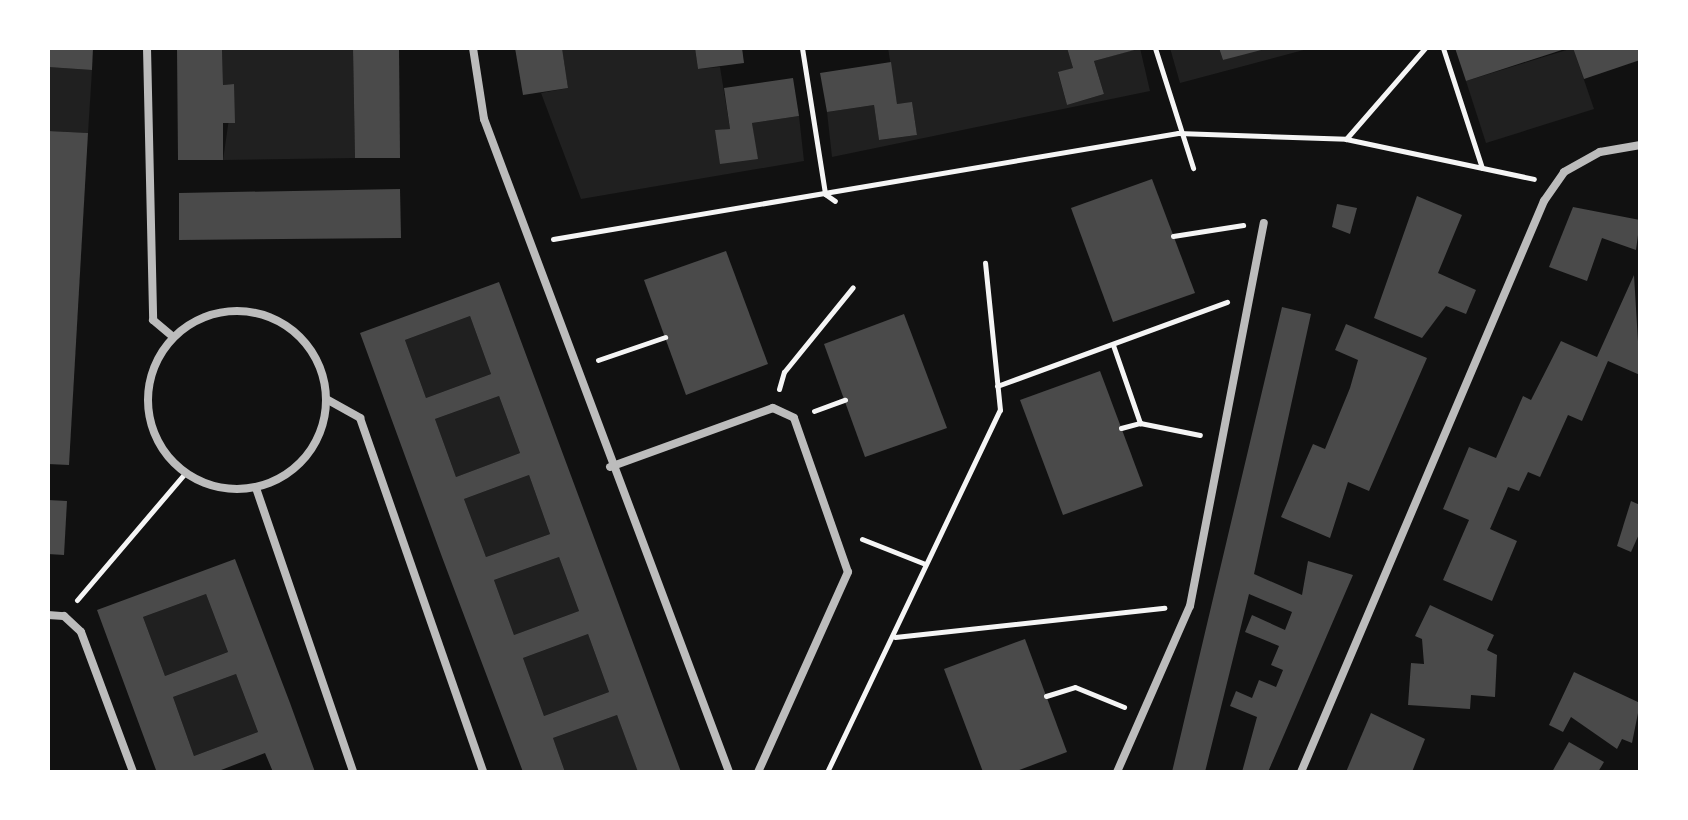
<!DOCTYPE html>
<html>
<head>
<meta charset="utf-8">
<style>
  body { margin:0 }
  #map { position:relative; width:1688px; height:820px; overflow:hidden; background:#111; font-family:"Roboto Condensed",sans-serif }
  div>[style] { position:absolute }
  .green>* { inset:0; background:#202020 }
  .building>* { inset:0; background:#4a4a4a }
  .path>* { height:5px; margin:-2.5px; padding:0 2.5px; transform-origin:2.5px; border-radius:2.5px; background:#f5f5f5 }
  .minor>* { height:8px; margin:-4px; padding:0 4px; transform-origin:4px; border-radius:4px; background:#bcbcbc }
  .minor>.ring { margin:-4px; padding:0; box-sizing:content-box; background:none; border:8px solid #bcbcbc; border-radius:50% }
  span { translate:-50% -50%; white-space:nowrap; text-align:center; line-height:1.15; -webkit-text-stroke:7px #fff; paint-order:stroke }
  .frame { position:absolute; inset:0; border:50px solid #fff; pointer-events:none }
</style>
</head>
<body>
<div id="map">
  <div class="green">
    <i style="clip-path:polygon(222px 48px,353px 48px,355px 158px,223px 160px,234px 84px,223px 85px)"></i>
    <i style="clip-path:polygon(562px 48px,695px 48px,698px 69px,720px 67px,730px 129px,715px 131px,757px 159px,752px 123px,799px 116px,804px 161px,581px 199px,541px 93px,568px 88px)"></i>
    <i style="clip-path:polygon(888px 48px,1067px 48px,1073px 68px,1058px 73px,1067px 105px,1104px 94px,1094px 61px,1140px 48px,1150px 91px,832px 157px,827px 112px,874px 105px,879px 140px,917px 135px,912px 103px,897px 104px)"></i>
    <i style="clip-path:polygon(1170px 48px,1219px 48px,1223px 60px,1260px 48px,1311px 48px,1180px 83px)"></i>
    <i style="clip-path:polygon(1573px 48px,1594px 109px,1486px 143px,1466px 81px)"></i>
    <i style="clip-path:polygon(48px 67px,92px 70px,88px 133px,48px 131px)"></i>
    <i style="clip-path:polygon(470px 316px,491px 374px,426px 398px,405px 340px)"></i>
    <i style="clip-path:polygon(499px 396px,520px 453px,456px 477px,435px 419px)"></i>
    <i style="clip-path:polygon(529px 475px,550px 534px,486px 557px,464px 499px)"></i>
    <i style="clip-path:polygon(559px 557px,579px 611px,514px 635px,494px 580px)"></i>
    <i style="clip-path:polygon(206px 594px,228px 652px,165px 676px,143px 617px)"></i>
    <i style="clip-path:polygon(588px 634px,609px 692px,544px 716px,523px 658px)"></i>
    <i style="clip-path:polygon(236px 674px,258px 732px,194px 756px,173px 697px)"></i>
    <i style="clip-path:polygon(617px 715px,638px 771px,565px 772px,553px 738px)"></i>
  </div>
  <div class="building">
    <i style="clip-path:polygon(48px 48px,93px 48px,92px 70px,48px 67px)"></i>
    <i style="clip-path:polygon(177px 48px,222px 48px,223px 85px,234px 84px,235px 123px,223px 123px,223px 160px,178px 160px)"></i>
    <i style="clip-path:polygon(353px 48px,399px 48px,400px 158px,355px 158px)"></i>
    <i style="clip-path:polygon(515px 48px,562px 48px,568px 88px,523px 95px)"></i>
    <i style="clip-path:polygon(695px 48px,742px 48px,744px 63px,698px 69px)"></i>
    <i style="clip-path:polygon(1067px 48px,1138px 48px,1138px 49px,1094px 61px,1104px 94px,1067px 105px,1058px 72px,1073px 68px)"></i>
    <i style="clip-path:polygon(1219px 48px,1265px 48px,1265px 49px,1223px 60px)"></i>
    <i style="clip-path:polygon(1455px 48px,1565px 48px,1565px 49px,1466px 81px)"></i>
    <i style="clip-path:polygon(1573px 48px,1640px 48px,1640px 60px,1584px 79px)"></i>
    <i style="clip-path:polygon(891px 62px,897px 104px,912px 102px,917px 135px,879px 140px,874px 105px,827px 112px,820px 73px)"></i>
    <i style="clip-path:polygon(793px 78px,799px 116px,752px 123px,758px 159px,720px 164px,715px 130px,730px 129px,724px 88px)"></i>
    <i style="clip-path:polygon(48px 131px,88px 133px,69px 465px,48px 464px)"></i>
    <i style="clip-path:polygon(1152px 179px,1195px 293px,1113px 322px,1071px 208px)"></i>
    <i style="clip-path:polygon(400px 189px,401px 238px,179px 240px,179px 193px)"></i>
    <i style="clip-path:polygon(1417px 196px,1462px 215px,1438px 273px,1476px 290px,1466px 314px,1446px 306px,1422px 338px,1374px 318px)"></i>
    <i style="clip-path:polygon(1337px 204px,1357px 208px,1350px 234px,1332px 227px)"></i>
    <i style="clip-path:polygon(1573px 207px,1640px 220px,1636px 250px,1602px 238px,1587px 281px,1549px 267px)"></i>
    <i style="clip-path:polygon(726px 251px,768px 364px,686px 395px,644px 280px)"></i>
    <i style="clip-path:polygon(1634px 275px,1640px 375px,1608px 361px,1582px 421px,1568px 415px,1540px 477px,1528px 472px,1519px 491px,1508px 487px,1490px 529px,1517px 541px,1492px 601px,1443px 580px,1469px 520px,1443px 509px,1469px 447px,1496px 458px,1523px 396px,1531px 400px,1561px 341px,1597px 357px)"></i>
    <i style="clip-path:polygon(evenodd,499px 282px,612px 586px,681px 772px,638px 772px,617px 715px,553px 738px,565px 772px,523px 772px,442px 557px,360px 333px,499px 282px,470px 316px,491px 374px,426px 398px,405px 340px,470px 316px,499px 282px,499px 396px,520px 453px,456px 477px,435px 419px,499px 396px,499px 282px,529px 475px,550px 534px,486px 557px,464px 499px,529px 475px,499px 282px,559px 557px,579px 611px,514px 635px,494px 580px,559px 557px,499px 282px,588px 634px,609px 692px,544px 716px,523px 658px,588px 634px)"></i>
    <i style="clip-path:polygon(1282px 307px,1311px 314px,1254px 574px,1302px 595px,1308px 561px,1353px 575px,1268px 772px,1242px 772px,1257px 717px,1230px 706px,1236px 691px,1252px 698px,1259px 680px,1276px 687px,1283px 670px,1271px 665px,1279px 646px,1245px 632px,1252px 615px,1285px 630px,1292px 612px,1249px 594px,1205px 772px,1172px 772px)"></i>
    <i style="clip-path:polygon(904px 314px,947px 428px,865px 457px,824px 344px)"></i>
    <i style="clip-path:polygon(1346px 324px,1427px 358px,1369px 491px,1348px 482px,1330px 538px,1281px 517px,1313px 444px,1325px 449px,1350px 388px,1358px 360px,1335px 350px)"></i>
    <i style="clip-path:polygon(1100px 371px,1143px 486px,1063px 515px,1020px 400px)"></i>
    <i style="clip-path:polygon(48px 500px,67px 501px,64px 555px,48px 554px)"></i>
    <i style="clip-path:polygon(1631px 501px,1640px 505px,1640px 532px,1631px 552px,1617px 546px)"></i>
    <i style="clip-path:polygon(evenodd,235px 559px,290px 703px,315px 772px,273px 772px,265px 753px,216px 772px,156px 770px,97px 610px,235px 559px,206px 594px,228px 652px,165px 676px,143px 617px,206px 594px,235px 559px,236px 674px,258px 732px,194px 756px,173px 697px,236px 674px)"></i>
    <i style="clip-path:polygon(1430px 605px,1494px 635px,1487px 650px,1497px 655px,1495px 697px,1471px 695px,1470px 709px,1408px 705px,1411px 663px,1424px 664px,1422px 639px,1415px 636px)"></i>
    <i style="clip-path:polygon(1025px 639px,1067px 752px,1014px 772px,983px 772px,944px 669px)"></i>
    <i style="clip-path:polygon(1574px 672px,1640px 703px,1632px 743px,1622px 739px,1617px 749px,1571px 717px,1563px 732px,1549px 725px)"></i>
    <i style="clip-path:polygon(1371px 713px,1425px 739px,1412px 772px,1346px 772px)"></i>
    <i style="clip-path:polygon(1569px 742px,1604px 762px,1598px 772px,1552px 772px)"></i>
  </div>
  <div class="path">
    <i style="left:802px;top:48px;width:148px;rotate:81deg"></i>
    <i style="left:825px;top:194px;width:12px;rotate:35deg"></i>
    <i style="left:1155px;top:48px;width:126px;rotate:72.4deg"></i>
    <i style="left:1443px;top:48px;width:126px;rotate:72deg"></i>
    <i style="left:1346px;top:139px;width:121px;rotate:-49deg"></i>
    <i style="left:1173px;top:236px;width:71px;rotate:-8.9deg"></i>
    <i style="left:553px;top:239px;width:634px;rotate:-9.63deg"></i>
    <i style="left:1178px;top:133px;width:168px;rotate:2deg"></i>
    <i style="left:1346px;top:139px;width:192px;rotate:12deg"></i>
    <i style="left:1113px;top:345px;width:83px;rotate:70.9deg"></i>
    <i style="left:1140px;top:423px;width:61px;rotate:11.3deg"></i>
    <i style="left:598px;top:360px;width:71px;rotate:-18.9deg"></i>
    <i style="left:997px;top:386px;width:245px;rotate:-20.1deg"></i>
    <i style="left:779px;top:389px;width:18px;rotate:-74deg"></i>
    <i style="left:784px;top:372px;width:109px;rotate:-50.9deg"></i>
    <i style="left:814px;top:411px;width:33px;rotate:-20deg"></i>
    <i style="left:1121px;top:428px;width:20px;rotate:-15deg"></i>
    <i style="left:862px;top:539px;width:68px;rotate:21.6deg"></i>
    <i style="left:77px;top:600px;width:167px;rotate:-49.6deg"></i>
    <i style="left:895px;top:637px;width:271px;rotate:-6.2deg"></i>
    <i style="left:1046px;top:696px;width:30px;rotate:-17deg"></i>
    <i style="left:1075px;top:687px;width:53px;rotate:22.2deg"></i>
    <i style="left:827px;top:772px;width:401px;rotate:-64.5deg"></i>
    <i style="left:1000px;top:410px;width:148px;rotate:-95.8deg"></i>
  </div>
  <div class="minor">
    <i style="left:147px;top:48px;width:272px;rotate:88.7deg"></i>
    <i style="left:153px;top:320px;width:26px;rotate:40deg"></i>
    <i style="left:473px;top:48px;width:72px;rotate:81.2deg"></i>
    <i style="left:484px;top:119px;width:697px;rotate:69.43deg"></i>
    <i class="ring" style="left:148px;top:311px;width:170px;height:170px"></i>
    <i style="left:328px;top:400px;width:37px;rotate:29deg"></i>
    <i style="left:360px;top:418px;width:375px;rotate:70.8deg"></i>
    <i style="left:610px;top:467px;width:173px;rotate:-19.9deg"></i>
    <i style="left:773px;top:408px;width:23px;rotate:25deg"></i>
    <i style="left:794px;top:418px;width:163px;rotate:70.7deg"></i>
    <i style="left:848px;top:572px;width:219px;rotate:114.2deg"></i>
    <i style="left:256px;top:488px;width:300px;rotate:71.1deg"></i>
    <i style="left:48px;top:615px;width:16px;rotate:4deg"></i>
    <i style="left:64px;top:616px;width:23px;rotate:43deg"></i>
    <i style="left:81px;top:632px;width:149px;rotate:69.6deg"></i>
    <i style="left:1117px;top:772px;width:181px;rotate:-66.3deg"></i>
    <i style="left:1190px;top:606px;width:390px;rotate:-79.1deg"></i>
    <i style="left:1301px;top:772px;width:621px;rotate:-66.95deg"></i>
    <i style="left:1544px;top:201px;width:35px;rotate:-55deg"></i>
    <i style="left:1564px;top:172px;width:41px;rotate:-29.1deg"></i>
    <i style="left:1600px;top:152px;width:41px;rotate:-9.9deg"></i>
  </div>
  <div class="frame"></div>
</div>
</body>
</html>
